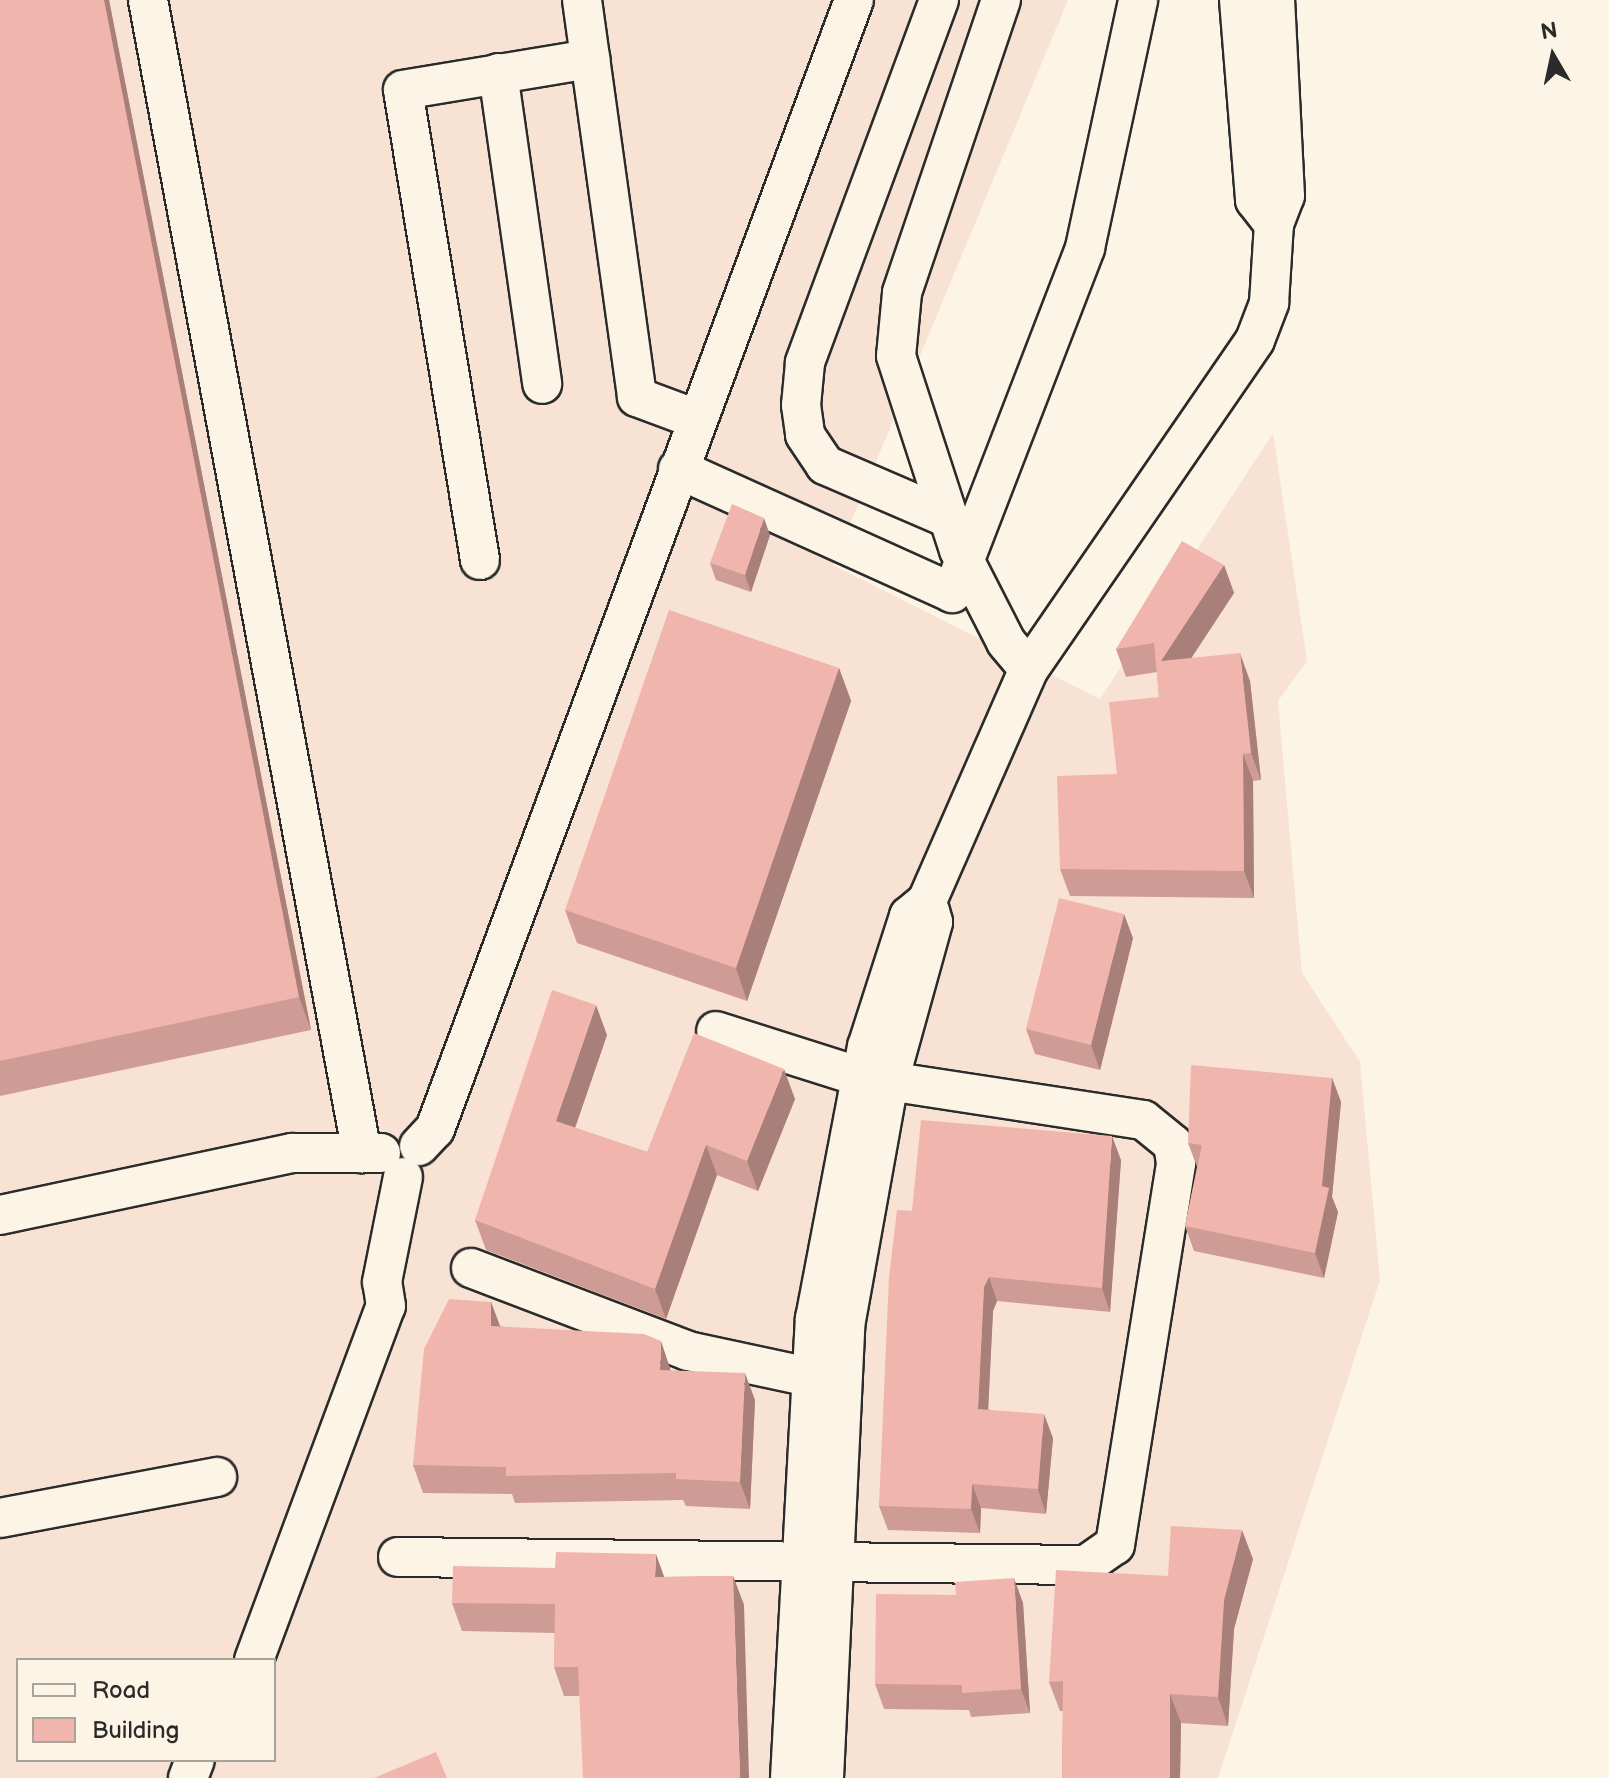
<!DOCTYPE html>
<html>
<head>
<meta charset="utf-8">
<style>
  body { margin:0 }
  #map { position:relative; width:1609px; height:1778px; overflow:hidden; background:#fcf5e5; font-family:"Balsamiq Sans",sans-serif }
  div>[style] { position:absolute }
  .built>* { inset:0; background:#f8e2d4 }
  .roads { filter:drop-shadow(2px 0 #2b2b2b) drop-shadow(-2px 0 #2b2b2b) drop-shadow(0 2px #2b2b2b) drop-shadow(0 -2px #2b2b2b) }
  .minor>* { height:38px; margin:-19px; padding:0 19px; transform-origin:19px; border-radius:19px; background:#fcf5e5 }
  .wall>* { inset:0; background:#ce9c95 }
  .shaded-wall>* { inset:0; background:#a87f79 }
  .building>* { inset:0; background:#f0b5ad }
  span { translate:-50% -50%; white-space:nowrap; text-align:center; line-height:1.15; -webkit-text-stroke:6px #fcf5e5; paint-order:stroke }
  .legend { position:absolute; left:16px; top:1658px; width:260px; height:104px; box-sizing:border-box; background:#fcf5e5; border:2px solid #a8a49b; margin:0; padding:10px 14px; list-style:none; font-size:24px; color:#2b2b2b }
  .legend li { display:flex; align-items:center; gap:16px; height:40px }
  .legend b { width:40px; border:2px solid #a8a49b }
  .north { position:absolute; left:1513px; top:16px; width:80px; height:80px; -webkit-text-stroke:6px #fcf5e5; paint-order:stroke; rotate:351deg; font-size:22px; font-weight:700; line-height:32px; text-align:center; color:#2b2b2b }
  .north::after { content:''; display:block; margin:auto; width:28px; height:36px; background:#2b2b2b; clip-path:polygon(50% 0,100% 100%,50% 72%,0 100%) }
</style>
</head>
<body>
<div id="map">
  <div class="built">
    <i style="clip-path:polygon(evenodd,0 0,1068px 0,833px 565px,1100px 699px,1273px 433px,1307px 661px,1278px 701px,1302px 973px,1360px 1062px,1380px 1280px,1218px 1778px,0 1778px,0 0,18px 1660px,274px 1660px,274px 1760px,18px 1760px,18px 1660px)"></i>
  </div>
  <div class="roads">
    <div class="minor">
      <i style="left:148px;top:0;width:1173px;rotate:79.49deg"></i>
      <i style="left:582px;top:0;width:401px;rotate:82.1deg"></i>
      <i style="left:637px;top:397px;width:63px;rotate:20.4deg"></i>
      <i style="left:939px;top:0;width:387px;rotate:110.3deg"></i>
      <i style="left:805px;top:363px;width:42px;rotate:95.4deg"></i>
      <i style="left:801px;top:405px;width:30px;rotate:82deg"></i>
      <i style="left:805px;top:435px;width:36px;rotate:56deg"></i>
      <i style="left:825px;top:465px;width:134px;rotate:23.3deg"></i>
      <i style="left:1001px;top:0;width:309px;rotate:108.7deg"></i>
      <i style="left:902px;top:293px;width:63px;rotate:95.4deg"></i>
      <i style="left:896px;top:356px;width:204px;rotate:72deg"></i>
      <i style="left:959px;top:550px;width:103px;rotate:62.9deg"></i>
      <i style="left:1006px;top:642px;width:35px;rotate:50deg"></i>
      <i style="left:1239px;top:0;width:201px;rotate:85.4deg"></i>
      <i style="left:1255px;top:200px;width:31px;rotate:52deg"></i>
      <i style="left:498px;top:73px;width:314px;rotate:81.9deg"></i>
      <i style="left:678px;top:469px;width:301px;rotate:24.3deg"></i>
      <i style="left:952px;top:593px;width:370px;rotate:-68.9deg"></i>
      <i style="left:1085px;top:248px;width:254px;rotate:-77.9deg"></i>
      <i style="left:480px;top:560px;width:476px;rotate:-99.3deg"></i>
      <i style="left:403px;top:90px;width:190px;rotate:-9.4deg"></i>
      <i style="left:419px;top:1146px;width:23px;rotate:-47deg"></i>
      <i style="left:435px;top:1129px;width:1204px;rotate:-69.64deg"></i>
      <i style="left:0;top:1215px;width:299px;rotate:-12deg"></i>
      <i style="left:292px;top:1153px;width:89px"></i>
      <i style="left:471px;top:1268px;width:232px;rotate:20.9deg"></i>
      <i style="left:688px;top:1351px;width:148px;rotate:12.1deg"></i>
      <i style="left:0;top:1518px;width:221px;rotate:-10.7deg"></i>
      <i style="left:398px;top:1557px;width:688px;rotate:0.67deg"></i>
      <i style="left:1086px;top:1565px;width:35px;rotate:-35deg"></i>
      <i style="left:1115px;top:1545px;width:387px;rotate:-80.9deg"></i>
      <i style="left:1176px;top:1163px;width:19px;rotate:-99deg"></i>
      <i style="left:1173px;top:1144px;width:38px;rotate:-141deg"></i>
      <i style="left:1143px;top:1120px;width:285px;rotate:-171.3deg"></i>
      <i style="left:861px;top:1077px;width:152px;rotate:-162.4deg"></i>
      <i style="left:254px;top:1660px;width:378px;rotate:-69.6deg"></i>
      <i style="left:386px;top:1306px;width:24px;rotate:-99deg"></i>
      <i style="left:382px;top:1282px;width:107px;rotate:-78.7deg"></i>
      <i style="left:188px;top:1778px;width:19px;rotate:-69deg"></i>
      <i style="left:790px;top:1778px;width:460px;rotate:-86.9deg"></i>
      <i style="left:815px;top:1319px;width:277px;rotate:-79.2deg"></i>
      <i style="left:867px;top:1047px;width:138px;rotate:-72.2deg"></i>
      <i style="left:909px;top:916px;width:23px;rotate:-40deg"></i>
      <i style="left:927px;top:901px;width:253px;rotate:-66.3deg"></i>
      <i style="left:1029px;top:669px;width:399px;rotate:-55.5deg"></i>
      <i style="left:1255px;top:340px;width:40px;rotate:-69deg"></i>
      <i style="left:1269px;top:303px;width:79px;rotate:-86.4deg"></i>
      <i style="left:1274px;top:224px;width:30px;rotate:-69deg"></i>
      <i style="left:1285px;top:196px;width:196px;rotate:-92.9deg"></i>
      <i style="left:824px;top:1778px;width:452px;rotate:-87.3deg"></i>
      <i style="left:845px;top:1326px;width:249px;rotate:-79.8deg"></i>
      <i style="left:889px;top:1081px;width:165px;rotate:-74.5deg"></i>
      <i style="left:933px;top:922px;width:11px;rotate:-105deg"></i>
    </div>
  </div>
  <div class="wall">
    <i style="clip-path:polygon(0 0,109px 0,311px 1030px,0 1096px)"></i>
    <i style="clip-path:polygon(770px 535px,751px 592px,716px 580px,710px 563px)"></i>
    <i style="clip-path:polygon(1224px 565px,1234px 593px,1191px 658px,1250px 681px,1261px 780px,1253px 781px,1254px 898px,1070px 896px,1060px 869px,1117px 774px,1159px 697px,1157px 672px,1126px 677px,1116px 649px)"></i>
    <i style="clip-path:polygon(839px 668px,851px 701px,747px 1001px,577px 943px,565px 910px)"></i>
    <i style="clip-path:polygon(1133px 938px,1100px 1070px,1035px 1054px,1026px 1029px)"></i>
    <i style="clip-path:polygon(607px 1035px,575px 1128px,647px 1152px,795px 1099px,758px 1191px,717px 1175px,666px 1319px,486px 1250px,475px 1220px)"></i>
    <i style="clip-path:polygon(1332px 1078px,1341px 1102px,1332px 1197px,1338px 1212px,1324px 1278px,1194px 1251px,1185px 1226px,1197px 1167px,1188px 1143px)"></i>
    <i style="clip-path:polygon(1121px 1160px,1110px 1312px,997px 1301px,993px 1311px,988px 1409px,1053px 1438px,1046px 1514px,981px 1508px,980px 1533px,888px 1530px,879px 1506px,912px 1211px)"></i>
    <i style="clip-path:polygon(491px 1302px,500px 1326px,670px 1368px,670px 1370px,755px 1400px,750px 1509px,686px 1506px,683px 1500px,515px 1503px,512px 1494px,423px 1493px,413px 1465px)"></i>
    <i style="clip-path:polygon(1253px 1559px,1234px 1629px,1228px 1726px,1181px 1723px,1180px 1778px,1062px 1778px,1063px 1711px,1060px 1711px,1049px 1682px,1168px 1576px)"></i>
    <i style="clip-path:polygon(733px 1576px,744px 1605px,579px 1696px,564px 1696px,554px 1667px,555px 1633px,462px 1631px,452px 1603px,664px 1577px)"></i>
    <i style="clip-path:polygon(1023px 1603px,1030px 1713px,971px 1717px,969px 1710px,884px 1709px,875px 1684px)"></i>
  </div>
  <div class="shaded-wall">
    <i style="clip-path:polygon(104px 0,109px 0,311px 1030px,299px 997px)"></i>
    <i style="clip-path:polygon(764px 518px,770px 535px,751px 592px,745px 575px)"></i>
    <i style="clip-path:polygon(1224px 565px,1234px 593px,1171px 689px,1161px 661px)"></i>
    <i style="clip-path:polygon(1240px 653px,1250px 681px,1261px 780px,1251px 753px)"></i>
    <i style="clip-path:polygon(839px 668px,851px 701px,747px 1001px,736px 968px)"></i>
    <i style="clip-path:polygon(1243px 754px,1253px 781px,1254px 898px,1244px 871px)"></i>
    <i style="clip-path:polygon(1124px 914px,1133px 938px,1100px 1070px,1091px 1045px)"></i>
    <i style="clip-path:polygon(596px 1005px,607px 1035px,567px 1151px,556px 1121px)"></i>
    <i style="clip-path:polygon(784px 1069px,795px 1099px,758px 1191px,747px 1161px)"></i>
    <i style="clip-path:polygon(1332px 1078px,1341px 1102px,1332px 1197px,1338px 1212px,1324px 1278px,1315px 1253px)"></i>
    <i style="clip-path:polygon(1112px 1136px,1121px 1160px,1110px 1312px,1102px 1288px)"></i>
    <i style="clip-path:polygon(706px 1145px,717px 1175px,666px 1319px,655px 1289px)"></i>
    <i style="clip-path:polygon(989px 1277px,997px 1301px,993px 1311px,987px 1433px,978px 1409px,984px 1287px)"></i>
    <i style="clip-path:polygon(491px 1302px,501px 1329px,491px 1326px)"></i>
    <i style="clip-path:polygon(661px 1341px,670px 1368px,670px 1397px,660px 1370px)"></i>
    <i style="clip-path:polygon(745px 1373px,755px 1400px,750px 1509px,740px 1482px)"></i>
    <i style="clip-path:polygon(1044px 1414px,1053px 1438px,1046px 1514px,1038px 1489px)"></i>
    <i style="clip-path:polygon(972px 1484px,981px 1508px,980px 1533px,971px 1509px)"></i>
    <i style="clip-path:polygon(1242px 1530px,1253px 1559px,1234px 1629px,1228px 1726px,1218px 1697px,1224px 1600px)"></i>
    <i style="clip-path:polygon(656px 1554px,666px 1582px,655px 1577px)"></i>
    <i style="clip-path:polygon(733px 1576px,744px 1605px,749px 1778px,740px 1778px)"></i>
    <i style="clip-path:polygon(1014px 1578px,1023px 1603px,1030px 1713px,1021px 1689px)"></i>
    <i style="clip-path:polygon(1170px 1694px,1181px 1723px,1180px 1778px,1170px 1778px)"></i>
  </div>
  <div class="building">
    <i style="clip-path:polygon(0 0,104px 0,299px 997px,0 1061px)"></i>
    <i style="clip-path:polygon(732px 504px,764px 518px,745px 575px,710px 563px)"></i>
    <i style="clip-path:polygon(1182px 541px,1224px 565px,1161px 661px,1240px 653px,1251px 753px,1243px 754px,1244px 871px,1060px 869px,1057px 776px,1117px 774px,1109px 702px,1159px 697px,1154px 643px,1116px 649px)"></i>
    <i style="clip-path:polygon(669px 610px,839px 668px,736px 968px,565px 910px)"></i>
    <i style="clip-path:polygon(1059px 898px,1124px 914px,1091px 1045px,1026px 1029px)"></i>
    <i style="clip-path:polygon(552px 990px,596px 1005px,556px 1121px,647px 1152px,694px 1033px,784px 1069px,747px 1161px,706px 1145px,655px 1289px,475px 1220px)"></i>
    <i style="clip-path:polygon(1191px 1065px,1332px 1078px,1322px 1186px,1329px 1188px,1315px 1253px,1185px 1226px,1202px 1145px,1188px 1143px)"></i>
    <i style="clip-path:polygon(921px 1120px,1112px 1136px,1102px 1288px,989px 1277px,984px 1287px,978px 1409px,1044px 1414px,1038px 1489px,972px 1484px,971px 1509px,879px 1506px,889px 1277px,897px 1210px,912px 1211px)"></i>
    <i style="clip-path:polygon(449px 1299px,491px 1302px,491px 1326px,644px 1334px,661px 1341px,660px 1370px,745px 1373px,740px 1482px,676px 1479px,676px 1473px,506px 1476px,506px 1467px,413px 1465px,424px 1349px)"></i>
    <i style="clip-path:polygon(1171px 1526px,1242px 1530px,1224px 1600px,1218px 1697px,1170px 1694px,1170px 1778px,1062px 1778px,1063px 1681px,1049px 1682px,1056px 1570px,1168px 1576px)"></i>
    <i style="clip-path:polygon(556px 1552px,656px 1554px,655px 1577px,733px 1576px,740px 1778px,583px 1778px,578px 1667px,554px 1667px,555px 1604px,452px 1603px,453px 1566px,555px 1568px)"></i>
    <i style="clip-path:polygon(1014px 1578px,1021px 1689px,962px 1693px,962px 1685px,875px 1684px,876px 1594px,956px 1595px,955px 1582px)"></i>
    <i style="clip-path:polygon(436px 1752px,447px 1778px,374px 1778px)"></i>
  </div>
  <ul class="legend">
  <li><b style="height:10px;background:#fcf5e5"></b>Road</li>
  <li><b style="height:22px;background:#f0b5ad"></b>Building</li>
  </ul>
  <div class="north">N</div>
</div>
</body>
</html>
